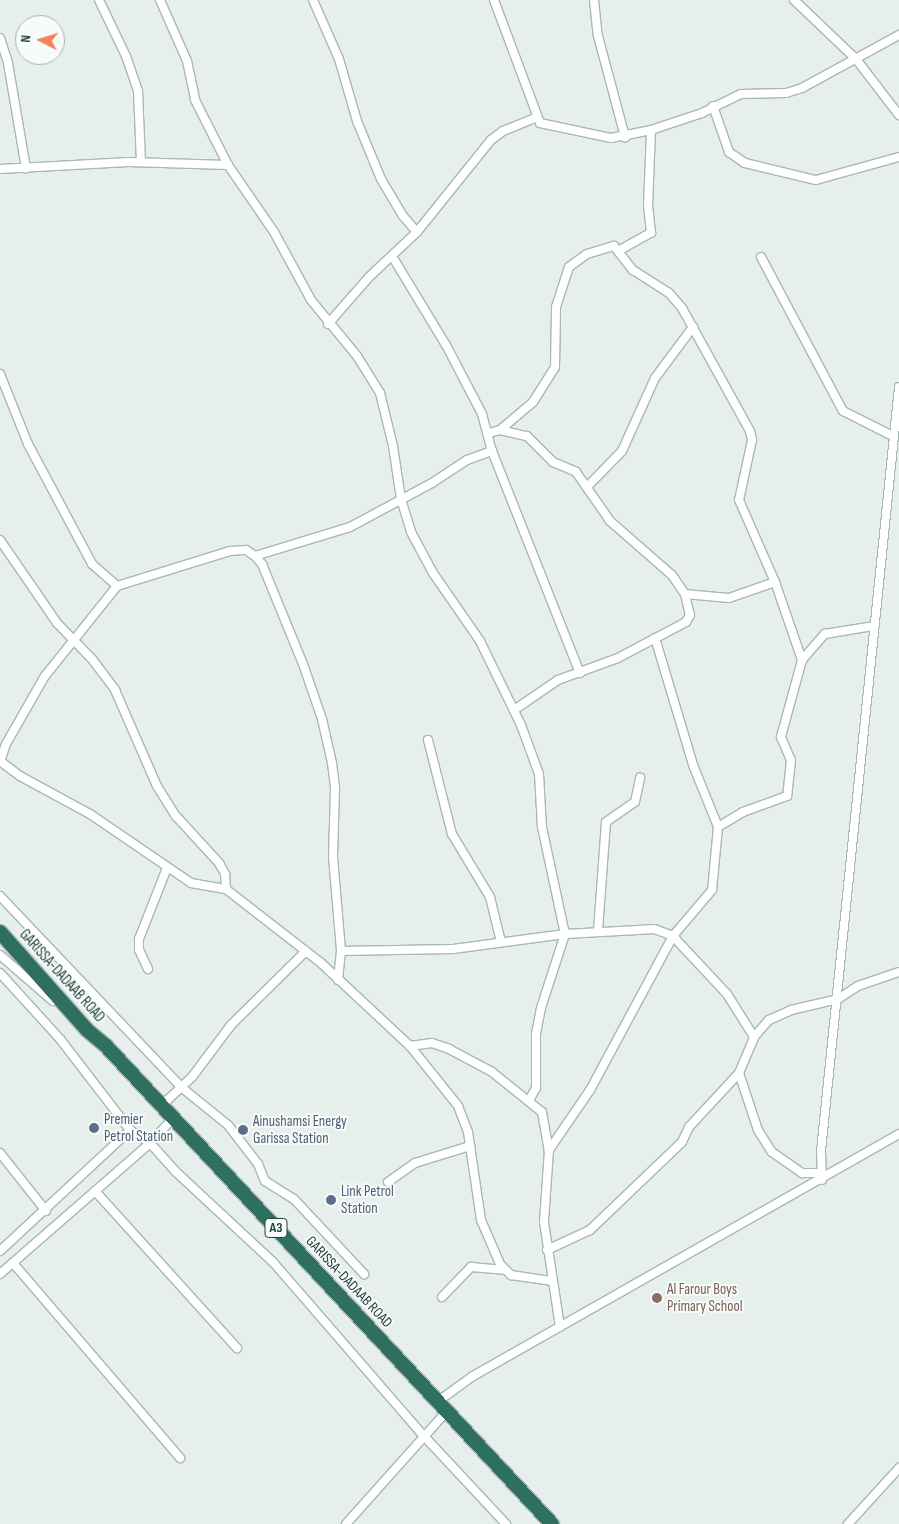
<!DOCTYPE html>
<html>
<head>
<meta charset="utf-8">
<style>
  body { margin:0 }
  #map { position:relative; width:899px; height:1524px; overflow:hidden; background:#e6efeb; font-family:"Sofia Sans Condensed",sans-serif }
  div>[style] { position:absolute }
  .roads { filter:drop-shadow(1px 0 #a8b8b2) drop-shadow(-1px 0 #a8b8b2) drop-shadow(0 1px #a8b8b2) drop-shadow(0 -1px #a8b8b2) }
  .street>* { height:8px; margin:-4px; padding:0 4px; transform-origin:4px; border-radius:4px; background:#fff }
  .highway>* { height:14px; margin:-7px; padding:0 7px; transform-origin:7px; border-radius:7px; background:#2f6f62 }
  .dots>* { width:14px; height:14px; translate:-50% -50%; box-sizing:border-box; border:2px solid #f7fbf9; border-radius:50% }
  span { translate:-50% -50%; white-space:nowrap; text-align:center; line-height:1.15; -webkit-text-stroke:4px #f7fbf9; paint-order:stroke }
  .shield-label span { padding:1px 4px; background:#f7fbf9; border:1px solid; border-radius:4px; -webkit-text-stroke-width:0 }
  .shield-label { font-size:14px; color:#24423a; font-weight:700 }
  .street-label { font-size:15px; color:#24423a }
  .service-label { font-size:15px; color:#4e5e75 }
  .left { translate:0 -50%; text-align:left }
  .education-label { font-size:15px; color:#785e54 }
  .north { position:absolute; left:15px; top:15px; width:50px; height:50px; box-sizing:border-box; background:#f7fbf9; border:1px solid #a3b1ad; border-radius:50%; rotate:275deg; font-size:14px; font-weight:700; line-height:20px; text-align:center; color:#24423a }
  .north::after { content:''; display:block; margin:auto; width:18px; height:22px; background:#f4845f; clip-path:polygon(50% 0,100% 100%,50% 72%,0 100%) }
</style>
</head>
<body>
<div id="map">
  <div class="roads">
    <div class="street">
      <i style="left:99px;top:0;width:62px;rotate:64.3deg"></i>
      <i style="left:126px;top:56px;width:37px;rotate:71deg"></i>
      <i style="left:138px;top:91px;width:71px;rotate:87.6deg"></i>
      <i style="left:160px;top:0;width:67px;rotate:66.1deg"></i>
      <i style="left:187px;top:61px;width:40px;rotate:78deg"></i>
      <i style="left:195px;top:100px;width:73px;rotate:63.1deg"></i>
      <i style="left:228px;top:165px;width:81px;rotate:55.5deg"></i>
      <i style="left:274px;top:232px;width:77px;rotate:61.4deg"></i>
      <i style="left:311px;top:300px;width:72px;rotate:50.6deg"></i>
      <i style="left:357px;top:356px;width:44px;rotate:58.1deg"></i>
      <i style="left:380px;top:393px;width:55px;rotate:76.2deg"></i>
      <i style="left:393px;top:446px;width:54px;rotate:81.4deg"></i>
      <i style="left:401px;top:499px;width:34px;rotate:73deg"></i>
      <i style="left:411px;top:532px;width:47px;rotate:61.8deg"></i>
      <i style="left:433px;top:573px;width:83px;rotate:55.3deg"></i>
      <i style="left:480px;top:641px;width:93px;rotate:64deg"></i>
      <i style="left:521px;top:725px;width:52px;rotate:69.8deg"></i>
      <i style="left:539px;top:774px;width:53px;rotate:86.8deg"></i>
      <i style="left:542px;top:827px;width:109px;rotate:77.9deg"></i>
      <i style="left:565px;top:934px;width:78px;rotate:108deg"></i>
      <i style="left:541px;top:1008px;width:26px;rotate:101deg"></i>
      <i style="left:536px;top:1034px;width:54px;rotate:90deg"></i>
      <i style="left:536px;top:1088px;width:13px;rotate:119deg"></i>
      <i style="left:313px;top:0;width:64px;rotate:66.2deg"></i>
      <i style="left:339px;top:59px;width:65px;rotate:73.8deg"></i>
      <i style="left:357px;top:121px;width:63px;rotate:67.5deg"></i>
      <i style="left:381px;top:179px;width:43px;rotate:59.3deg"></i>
      <i style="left:403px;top:216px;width:21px;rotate:49deg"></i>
      <i style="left:494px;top:0;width:131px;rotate:69.5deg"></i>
      <i style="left:540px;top:123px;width:73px;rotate:11.9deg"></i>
      <i style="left:611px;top:138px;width:41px;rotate:-11.3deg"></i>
      <i style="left:651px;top:130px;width:54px;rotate:-18.4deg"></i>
      <i style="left:702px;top:113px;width:43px;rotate:-26deg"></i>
      <i style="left:741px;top:94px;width:45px;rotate:-1.3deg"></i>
      <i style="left:786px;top:93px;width:17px;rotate:-17deg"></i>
      <i style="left:802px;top:88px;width:111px;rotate:-28.7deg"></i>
      <i style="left:594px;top:0;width:36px;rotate:84deg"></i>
      <i style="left:598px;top:36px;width:105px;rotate:75deg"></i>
      <i style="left:794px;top:0;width:86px;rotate:43.6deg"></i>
      <i style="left:856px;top:59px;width:71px;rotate:52.5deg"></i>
      <i style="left:0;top:38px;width:26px;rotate:72deg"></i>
      <i style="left:8px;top:63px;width:107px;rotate:80.3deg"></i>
      <i style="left:713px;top:106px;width:49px;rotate:70.8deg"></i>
      <i style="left:729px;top:152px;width:19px;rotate:35deg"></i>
      <i style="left:745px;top:163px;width:73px;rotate:13.5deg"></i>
      <i style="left:816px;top:180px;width:86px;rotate:-15.5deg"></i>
      <i style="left:0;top:169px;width:129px;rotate:-3.1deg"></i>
      <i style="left:129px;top:162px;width:99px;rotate:1.7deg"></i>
      <i style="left:618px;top:251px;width:38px;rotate:-29deg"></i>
      <i style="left:651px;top:233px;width:27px;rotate:-96deg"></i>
      <i style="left:648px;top:206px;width:76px;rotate:-87.7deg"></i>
      <i style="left:392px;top:256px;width:104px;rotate:58.8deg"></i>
      <i style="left:446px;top:345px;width:78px;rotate:62.4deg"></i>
      <i style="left:482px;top:414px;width:38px;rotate:75deg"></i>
      <i style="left:492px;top:451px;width:239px;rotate:68.4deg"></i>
      <i style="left:761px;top:257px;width:174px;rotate:62deg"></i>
      <i style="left:843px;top:411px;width:56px;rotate:26.6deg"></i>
      <i style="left:328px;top:324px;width:62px;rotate:-48.9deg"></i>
      <i style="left:369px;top:277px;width:66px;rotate:-43.2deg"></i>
      <i style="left:417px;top:232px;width:118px;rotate:-51.2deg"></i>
      <i style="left:491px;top:140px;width:15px;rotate:-37deg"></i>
      <i style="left:503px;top:131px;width:37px;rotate:-22deg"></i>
      <i style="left:0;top:374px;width:75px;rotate:68.2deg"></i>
      <i style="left:28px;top:444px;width:136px;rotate:61.9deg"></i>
      <i style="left:92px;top:564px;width:33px;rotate:41deg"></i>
      <i style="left:500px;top:430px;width:43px;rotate:-40.3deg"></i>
      <i style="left:533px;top:402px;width:41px;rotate:-57.8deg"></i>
      <i style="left:555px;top:367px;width:60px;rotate:-89deg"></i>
      <i style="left:556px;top:307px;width:42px;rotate:-72deg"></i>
      <i style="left:569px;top:267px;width:22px;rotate:-36deg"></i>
      <i style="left:587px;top:254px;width:28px;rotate:-17deg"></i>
      <i style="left:614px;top:246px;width:31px;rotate:52deg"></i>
      <i style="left:633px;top:270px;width:43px;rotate:32.6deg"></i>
      <i style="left:669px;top:293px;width:20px;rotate:49deg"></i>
      <i style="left:682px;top:308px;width:141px;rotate:61.1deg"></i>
      <i style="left:750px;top:431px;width:9px;rotate:77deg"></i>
      <i style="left:752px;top:440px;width:61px;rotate:102.2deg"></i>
      <i style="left:739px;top:500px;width:90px;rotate:66.3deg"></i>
      <i style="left:775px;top:582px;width:83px;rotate:70.9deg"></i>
      <i style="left:802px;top:660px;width:80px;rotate:105.3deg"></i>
      <i style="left:781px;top:737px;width:25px;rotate:67deg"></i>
      <i style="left:791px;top:760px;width:36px;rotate:96deg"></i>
      <i style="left:787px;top:796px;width:47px;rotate:160deg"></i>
      <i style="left:743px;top:812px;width:29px;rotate:149deg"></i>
      <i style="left:718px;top:827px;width:63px;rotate:95.4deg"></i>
      <i style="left:712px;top:890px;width:60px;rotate:130.3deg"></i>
      <i style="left:673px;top:936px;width:175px;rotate:118.3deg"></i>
      <i style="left:590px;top:1090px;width:73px;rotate:124.3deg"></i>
      <i style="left:489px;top:433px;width:11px;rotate:-15deg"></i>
      <i style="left:500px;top:430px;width:28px;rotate:13deg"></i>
      <i style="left:527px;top:436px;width:37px;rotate:45deg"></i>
      <i style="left:553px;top:462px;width:25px;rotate:23deg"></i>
      <i style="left:576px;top:472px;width:60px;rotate:55.2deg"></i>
      <i style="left:610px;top:521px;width:82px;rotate:41.1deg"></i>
      <i style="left:672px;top:575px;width:23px;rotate:56deg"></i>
      <i style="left:685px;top:594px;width:22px;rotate:77deg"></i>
      <i style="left:690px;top:615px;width:8px;rotate:120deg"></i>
      <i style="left:686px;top:622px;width:77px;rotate:152.1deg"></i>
      <i style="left:618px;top:658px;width:64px;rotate:159.9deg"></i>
      <i style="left:558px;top:680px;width:53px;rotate:145.7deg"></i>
      <i style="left:587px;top:487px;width:50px;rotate:-45.8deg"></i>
      <i style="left:622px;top:451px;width:80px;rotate:-65.7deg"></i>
      <i style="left:655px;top:378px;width:64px;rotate:-53.3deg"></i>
      <i style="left:0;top:540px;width:101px;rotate:55.5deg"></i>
      <i style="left:57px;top:623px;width:50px;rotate:45.8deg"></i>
      <i style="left:92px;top:659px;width:39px;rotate:53deg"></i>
      <i style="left:115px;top:690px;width:105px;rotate:66.4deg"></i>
      <i style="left:157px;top:786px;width:36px;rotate:58deg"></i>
      <i style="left:176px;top:816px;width:64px;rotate:47.5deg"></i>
      <i style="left:219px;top:863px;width:13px;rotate:61deg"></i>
      <i style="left:225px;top:874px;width:15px;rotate:86deg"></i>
      <i style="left:255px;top:556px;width:99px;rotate:-17deg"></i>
      <i style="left:350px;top:527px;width:93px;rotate:-28.2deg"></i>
      <i style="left:432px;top:483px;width:42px;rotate:-33.3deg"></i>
      <i style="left:467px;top:460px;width:27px;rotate:-20deg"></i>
      <i style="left:685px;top:594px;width:44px;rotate:5.2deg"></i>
      <i style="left:729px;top:598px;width:49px;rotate:-19.2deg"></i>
      <i style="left:655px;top:638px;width:133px;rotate:73.3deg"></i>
      <i style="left:693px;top:765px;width:67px;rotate:68deg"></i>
      <i style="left:802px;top:660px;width:35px;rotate:-49deg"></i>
      <i style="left:825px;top:634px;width:50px;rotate:-9.3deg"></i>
      <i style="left:428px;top:740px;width:97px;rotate:75.7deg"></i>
      <i style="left:452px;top:834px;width:74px;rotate:58.9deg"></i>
      <i style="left:490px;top:897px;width:46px;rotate:76.3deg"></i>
      <i style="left:0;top:761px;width:25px;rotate:37deg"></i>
      <i style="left:20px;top:776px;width:80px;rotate:28.5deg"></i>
      <i style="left:90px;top:814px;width:122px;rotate:34.3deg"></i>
      <i style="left:191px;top:883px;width:36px;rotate:10deg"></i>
      <i style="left:226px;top:889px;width:120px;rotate:37.9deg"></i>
      <i style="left:321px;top:963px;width:122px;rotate:43deg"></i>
      <i style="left:410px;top:1046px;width:77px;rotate:51.3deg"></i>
      <i style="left:458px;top:1106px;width:28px;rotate:69deg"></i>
      <i style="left:468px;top:1132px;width:89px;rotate:81.6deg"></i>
      <i style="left:481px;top:1220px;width:48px;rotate:66.6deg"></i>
      <i style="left:500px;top:1264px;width:16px;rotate:45deg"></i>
      <i style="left:511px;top:1275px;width:40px;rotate:8.5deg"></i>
      <i style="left:0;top:762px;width:19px;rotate:-72deg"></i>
      <i style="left:6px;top:744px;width:78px;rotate:-60.2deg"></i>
      <i style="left:45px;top:676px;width:115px;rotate:-51.3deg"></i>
      <i style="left:117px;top:586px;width:118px;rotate:-17.2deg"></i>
      <i style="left:230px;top:551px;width:16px;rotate:-4deg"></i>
      <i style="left:246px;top:550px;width:11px;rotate:34deg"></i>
      <i style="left:255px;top:556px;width:11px;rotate:49deg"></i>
      <i style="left:262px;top:564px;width:108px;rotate:67.7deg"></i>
      <i style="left:303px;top:664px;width:58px;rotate:70.9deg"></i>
      <i style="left:322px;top:719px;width:45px;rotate:77.2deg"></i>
      <i style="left:332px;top:763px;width:26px;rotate:83deg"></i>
      <i style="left:335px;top:789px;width:68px;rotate:91.7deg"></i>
      <i style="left:333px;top:857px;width:94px;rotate:85.1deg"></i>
      <i style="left:341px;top:951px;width:29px;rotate:96deg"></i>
      <i style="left:0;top:896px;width:263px;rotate:46.5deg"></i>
      <i style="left:181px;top:1087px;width:60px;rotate:39deg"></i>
      <i style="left:228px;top:1125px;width:49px;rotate:52.4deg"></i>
      <i style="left:258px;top:1164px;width:18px;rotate:68deg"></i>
      <i style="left:265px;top:1181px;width:34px;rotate:32deg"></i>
      <i style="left:294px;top:1199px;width:103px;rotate:47deg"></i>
      <i style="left:598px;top:931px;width:109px;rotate:-85.8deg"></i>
      <i style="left:606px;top:822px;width:35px;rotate:-35deg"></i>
      <i style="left:635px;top:802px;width:25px;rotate:-78deg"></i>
      <i style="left:341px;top:951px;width:112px;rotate:-1deg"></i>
      <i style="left:453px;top:949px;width:113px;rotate:-7.6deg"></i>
      <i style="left:565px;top:934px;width:89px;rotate:-3.2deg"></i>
      <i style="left:654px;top:929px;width:20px;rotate:20deg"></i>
      <i style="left:673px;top:936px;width:15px;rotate:48deg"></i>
      <i style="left:683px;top:947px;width:64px;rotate:46.9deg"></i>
      <i style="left:727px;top:994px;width:51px;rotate:57.9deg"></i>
      <i style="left:0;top:955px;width:70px;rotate:41deg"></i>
      <i style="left:148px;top:969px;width:21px;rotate:-115deg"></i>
      <i style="left:139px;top:950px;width:11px;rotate:-90deg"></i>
      <i style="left:139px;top:939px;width:76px;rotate:-68.5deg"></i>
      <i style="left:0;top:973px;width:89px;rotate:47.7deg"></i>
      <i style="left:60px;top:1039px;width:115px;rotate:52.4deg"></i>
      <i style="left:130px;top:1130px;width:24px;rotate:33deg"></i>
      <i style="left:150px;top:1143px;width:38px;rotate:48deg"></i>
      <i style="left:175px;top:1171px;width:134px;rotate:42.9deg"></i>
      <i style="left:273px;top:1262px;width:229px;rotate:49.1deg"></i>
      <i style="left:423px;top:1435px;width:122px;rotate:47deg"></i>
      <i style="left:410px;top:1046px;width:22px;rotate:-8deg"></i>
      <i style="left:432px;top:1043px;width:18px;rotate:19deg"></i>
      <i style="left:449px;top:1049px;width:49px;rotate:28.1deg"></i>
      <i style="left:492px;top:1072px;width:64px;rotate:38.7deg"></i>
      <i style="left:542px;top:1112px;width:39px;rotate:80deg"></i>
      <i style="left:549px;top:1150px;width:72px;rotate:94deg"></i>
      <i style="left:544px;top:1222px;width:106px;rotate:81.3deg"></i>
      <i style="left:739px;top:1073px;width:60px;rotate:71.6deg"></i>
      <i style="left:758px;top:1130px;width:26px;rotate:58deg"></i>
      <i style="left:772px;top:1152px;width:37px;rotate:35deg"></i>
      <i style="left:802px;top:1173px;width:19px"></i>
      <i style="left:161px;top:1106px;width:42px;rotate:-43.1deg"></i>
      <i style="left:192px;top:1077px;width:65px;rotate:-53.1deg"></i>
      <i style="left:231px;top:1025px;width:105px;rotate:-44.6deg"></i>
      <i style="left:0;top:1153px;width:74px;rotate:51.6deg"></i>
      <i style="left:822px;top:1180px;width:29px;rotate:-92deg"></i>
      <i style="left:821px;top:1151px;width:768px;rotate:-84.17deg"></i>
      <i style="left:388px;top:1182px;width:33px;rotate:-35deg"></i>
      <i style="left:415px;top:1163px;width:58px;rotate:-17.2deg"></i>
      <i style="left:95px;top:1191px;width:212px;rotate:47.9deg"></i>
      <i style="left:547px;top:1250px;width:47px;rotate:-24.9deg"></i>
      <i style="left:590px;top:1230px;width:127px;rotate:-43.7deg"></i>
      <i style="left:682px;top:1142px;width:17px;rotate:-65deg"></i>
      <i style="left:689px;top:1127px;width:74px;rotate:-47.2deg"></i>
      <i style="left:739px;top:1073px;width:39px;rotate:-67deg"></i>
      <i style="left:754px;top:1037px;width:23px;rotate:-49deg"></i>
      <i style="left:769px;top:1020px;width:24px;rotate:-24deg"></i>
      <i style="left:791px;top:1010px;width:48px;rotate:-13.2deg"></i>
      <i style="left:838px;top:999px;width:24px;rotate:-33deg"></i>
      <i style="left:858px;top:986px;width:43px;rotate:-18.9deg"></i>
      <i style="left:0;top:1251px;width:178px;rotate:-42.9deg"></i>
      <i style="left:13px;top:1263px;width:257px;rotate:49.4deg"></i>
      <i style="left:0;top:1274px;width:199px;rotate:-41.1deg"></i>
      <i style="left:150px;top:1143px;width:34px;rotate:-47deg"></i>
      <i style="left:442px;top:1297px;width:42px;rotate:-46deg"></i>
      <i style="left:471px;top:1267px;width:33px;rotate:5deg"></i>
      <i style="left:437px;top:1402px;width:44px;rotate:-35.8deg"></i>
      <i style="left:473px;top:1376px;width:490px;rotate:-29.6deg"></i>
      <i style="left:346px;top:1524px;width:150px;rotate:-48.2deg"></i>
      <i style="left:848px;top:1524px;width:76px;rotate:-47.7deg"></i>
    </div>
    <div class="highway">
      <i style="left:0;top:932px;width:131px;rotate:48.4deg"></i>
      <i style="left:87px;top:1030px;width:26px;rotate:40deg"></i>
      <i style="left:107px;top:1047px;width:652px;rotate:46.99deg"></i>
    </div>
  </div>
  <div class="dots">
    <i style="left:94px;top:1128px;background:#5c6f8a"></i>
    <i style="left:243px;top:1130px;background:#5c6f8a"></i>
    <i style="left:331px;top:1200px;background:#5c6f8a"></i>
    <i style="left:657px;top:1298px;background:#8d6e63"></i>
  </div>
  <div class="shield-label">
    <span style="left:276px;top:1228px">A3</span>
  </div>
  <div class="street-label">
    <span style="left:62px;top:976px;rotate:48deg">GARISSA-DADAAB ROAD</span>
    <span style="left:349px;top:1282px;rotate:47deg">GARISSA-DADAAB ROAD</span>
  </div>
  <div class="service-label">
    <span class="left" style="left:104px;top:1128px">Premier<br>Petrol Station</span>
    <span class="left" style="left:253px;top:1130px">Ainushamsi Energy<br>Garissa Station</span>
    <span class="left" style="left:341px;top:1200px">Link Petrol<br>Station</span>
  </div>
  <div class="education-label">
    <span class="left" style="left:667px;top:1298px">Al Farour Boys<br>Primary School</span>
  </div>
  <div class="north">N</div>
</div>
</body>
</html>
